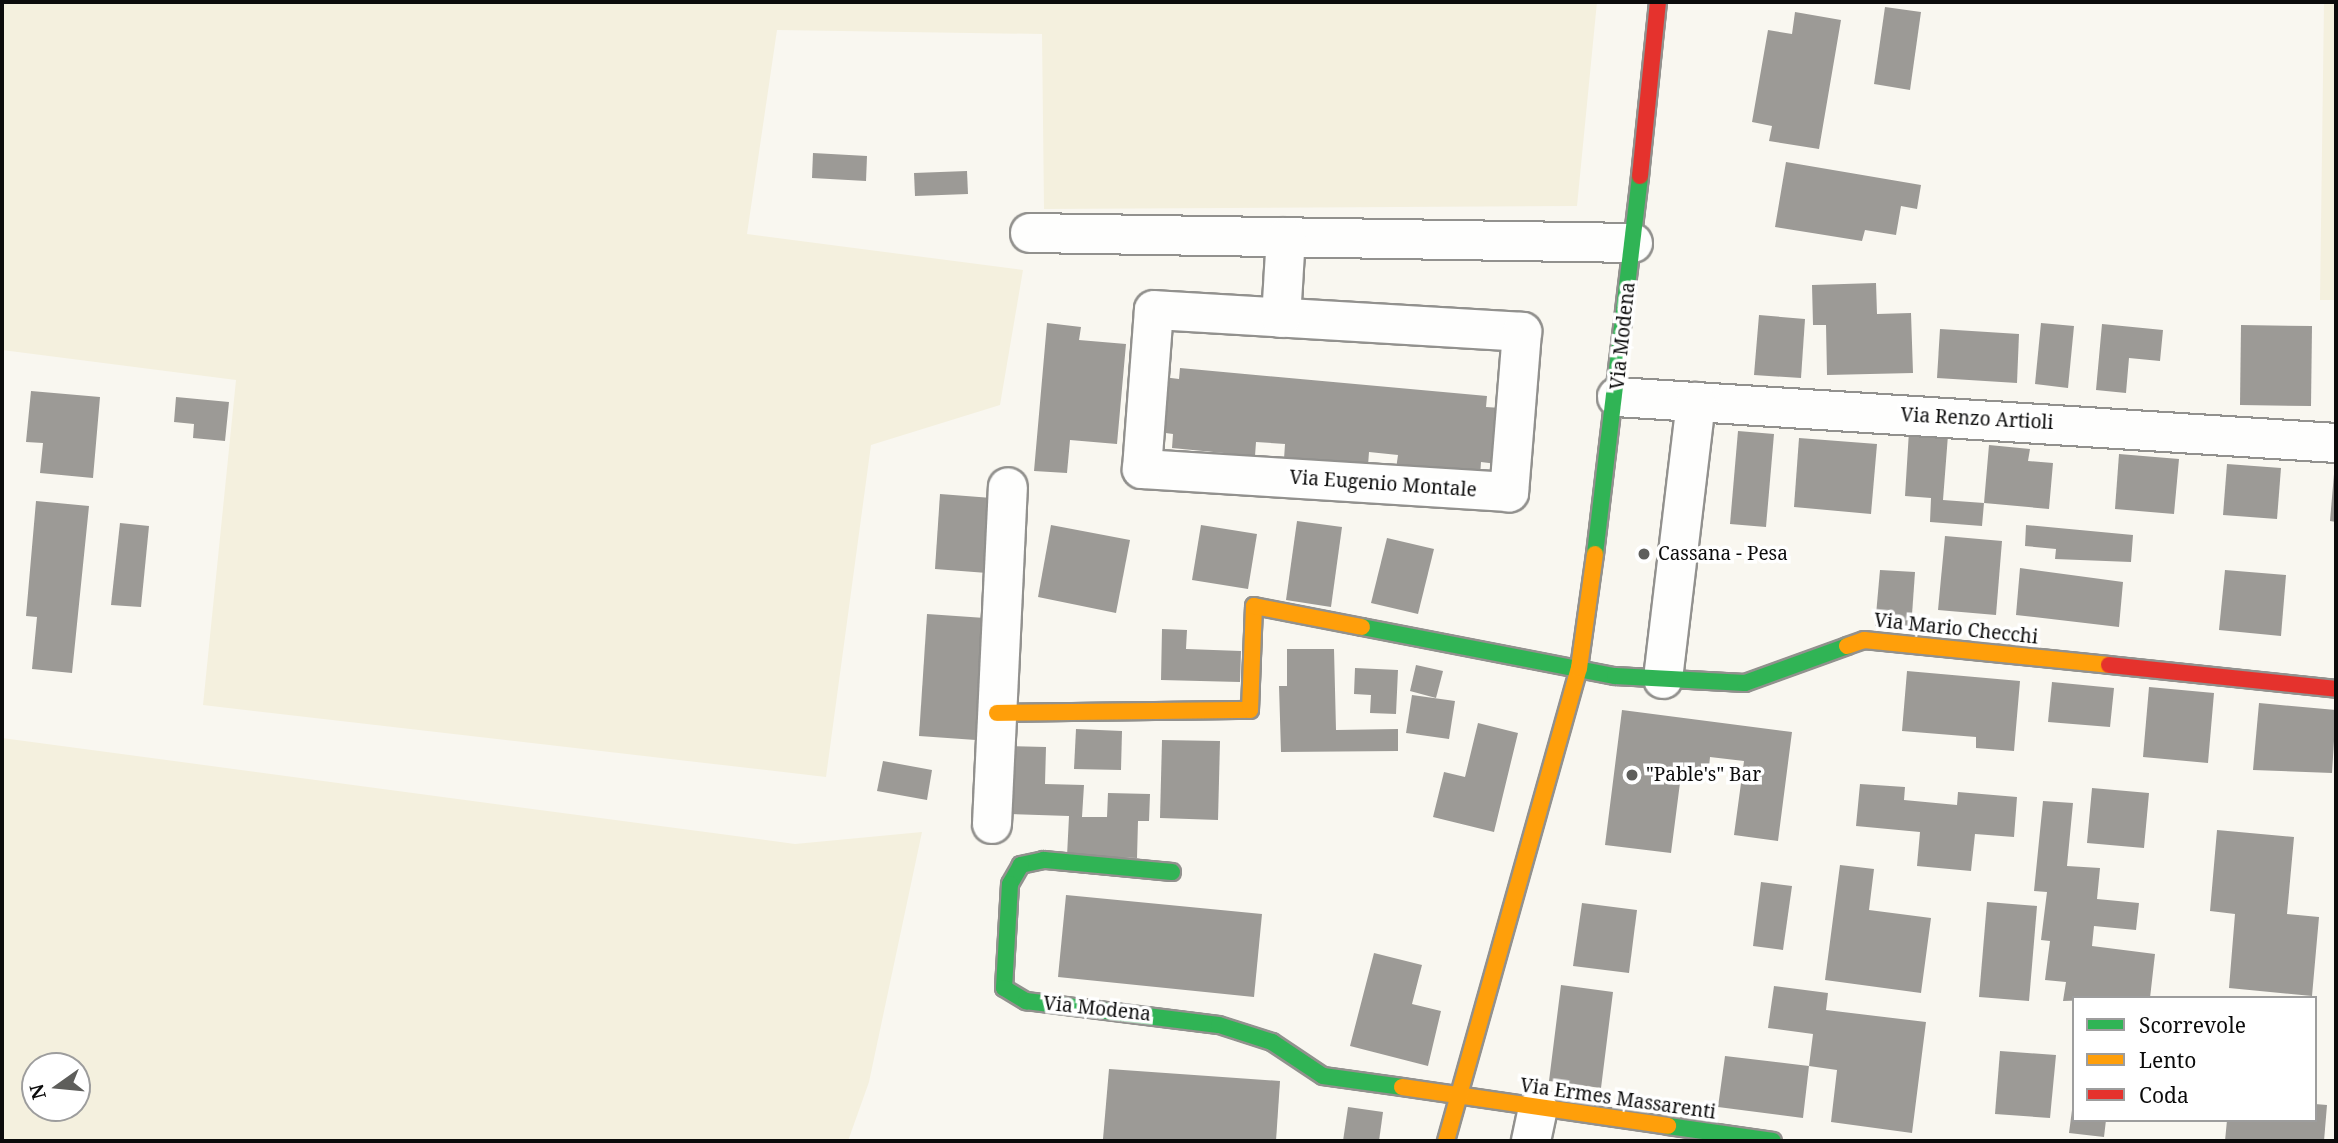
<!DOCTYPE html>
<html>
<head>
<meta charset="utf-8">
<style>
  body { margin:0 }
  #map { position:relative; width:2338px; height:1143px; overflow:hidden; background:#f9f7f0; font-family:"Noto Serif",serif }
  div>[style] { position:absolute }
  .farmland>* { inset:0; background:#f4f0de }
  .building>* { inset:0; background:#9c9a96 }
  .roads { filter:drop-shadow(2px 0 #92918e) drop-shadow(-2px 0 #92918e) drop-shadow(0 2px #92918e) drop-shadow(0 -2px #92918e) }
  .street>* { height:38px; margin:-19px; padding:0 19px; transform-origin:19px; border-radius:19px; background:#fefefd }
  .fast>* { height:16px; margin:-8px; padding:0 8px; transform-origin:8px; border-radius:8px; background:#30b455 }
  .slow>* { height:16px; margin:-8px; padding:0 8px; transform-origin:8px; border-radius:8px; background:#ff9f0a }
  .jam>* { height:16px; margin:-8px; padding:0 8px; transform-origin:8px; border-radius:8px; background:#e5322d }
  .dots>* { width:19px; height:19px; translate:-50% -50%; box-sizing:border-box; border:4px solid #fff; border-radius:50% }
  span { translate:-50% -50%; white-space:nowrap; text-align:center; line-height:1.15; -webkit-text-stroke:7px #fff; paint-order:stroke }
  .street-label { font-size:19px; color:#0b0b0b }
  .poi-label { font-size:19px; color:#0b0b0b }
  .left { translate:0 -50%; text-align:left }
  .frame { position:absolute; inset:0; border:4px solid #0b0b0b; pointer-events:none }
  .legend { position:absolute; left:2072px; top:996px; width:245px; height:126px; box-sizing:border-box; background:#fff; border:2px solid #9d9d9d; margin:0; padding:9px 12px; list-style:none; font-size:21px; color:#0b0b0b }
  .legend li { display:flex; align-items:center; gap:14px; height:35px }
  .legend b { width:35px; border:2px solid #9d9d9d }
  .north { position:absolute; left:21px; top:1052px; width:70px; height:70px; box-sizing:border-box; background:#fff; border:2px solid #9d9d9d; border-radius:50%; rotate:255deg; font-size:19px; font-weight:700; line-height:28px; text-align:center; color:#0b0b0b }
  .north::after { content:''; display:block; margin:auto; width:24px; height:32px; background:#5e5e5b; clip-path:polygon(50% 0,100% 100%,50% 72%,0 100%) }
</style>
</head>
<body>
<div id="map">
  <div class="farmland">
    <i style="clip-path:polygon(2px 2px,1597px 2px,1577px 206px,1044px 209px,1042px 34px,777px 30px,747px 234px,1023px 270px,1000px 405px,871px 445px,826px 777px,203px 705px,236px 380px,2px 350px)"></i>
    <i style="clip-path:polygon(2324px 2px,2336px 2px,2336px 300px,2320px 300px)"></i>
    <i style="clip-path:polygon(evenodd,2px 738px,795px 844px,922px 832px,869px 1082px,848px 1141px,2px 1141px,2px 738px,35px 1066px,77px 1066px,77px 1108px,35px 1108px,35px 1066px)"></i>
  </div>
  <div class="building">
    <i style="clip-path:polygon(1885px 7px,1921px 12px,1910px 90px,1874px 84px)"></i>
    <i style="clip-path:polygon(1795px 12px,1841px 20px,1819px 149px,1769px 141px,1772px 126px,1752px 122px,1768px 30px,1792px 34px)"></i>
    <i style="clip-path:polygon(813px 153px,867px 156px,866px 181px,812px 178px)"></i>
    <i style="clip-path:polygon(1786px 162px,1921px 185px,1917px 209px,1901px 206px,1896px 235px,1865px 230px,1862px 241px,1775px 227px)"></i>
    <i style="clip-path:polygon(967px 171px,968px 194px,915px 196px,914px 173px)"></i>
    <i style="clip-path:polygon(1876px 283px,1877px 314px,1911px 313px,1913px 373px,1827px 375px,1826px 325px,1813px 325px,1812px 285px)"></i>
    <i style="clip-path:polygon(1759px 315px,1805px 319px,1801px 378px,1754px 375px)"></i>
    <i style="clip-path:polygon(1047px 323px,1081px 327px,1079px 340px,1126px 344px,1117px 444px,1070px 440px,1067px 473px,1034px 471px)"></i>
    <i style="clip-path:polygon(2041px 323px,2074px 326px,2068px 388px,2035px 384px)"></i>
    <i style="clip-path:polygon(2102px 324px,2163px 330px,2160px 361px,2129px 358px,2126px 393px,2096px 390px)"></i>
    <i style="clip-path:polygon(2241px 325px,2312px 326px,2311px 406px,2240px 405px)"></i>
    <i style="clip-path:polygon(1940px 329px,2019px 334px,2017px 383px,1937px 378px)"></i>
    <i style="clip-path:polygon(1180px 368px,1487px 396px,1486px 407px,1501px 408px,1497px 464px,1481px 462px,1480px 477px,1396px 469px,1398px 455px,1369px 452px,1368px 466px,1284px 459px,1285px 444px,1256px 442px,1255px 456px,1172px 448px,1173px 434px,1158px 432px,1163px 377px,1179px 379px)"></i>
    <i style="clip-path:polygon(31px 391px,100px 397px,93px 478px,40px 473px,43px 443px,26px 442px)"></i>
    <i style="clip-path:polygon(176px 397px,229px 402px,225px 441px,193px 438px,194px 424px,174px 422px)"></i>
    <i style="clip-path:polygon(1738px 431px,1774px 434px,1766px 527px,1730px 524px)"></i>
    <i style="clip-path:polygon(1909px 431px,1948px 435px,1943px 500px,1984px 503px,1982px 526px,1930px 522px,1931px 498px,1905px 496px)"></i>
    <i style="clip-path:polygon(1799px 438px,1877px 444px,1871px 514px,1794px 507px)"></i>
    <i style="clip-path:polygon(1989px 445px,2030px 449px,2028px 461px,2053px 463px,2049px 509px,1984px 503px)"></i>
    <i style="clip-path:polygon(2119px 454px,2179px 459px,2174px 514px,2115px 509px)"></i>
    <i style="clip-path:polygon(2227px 464px,2281px 468px,2277px 519px,2223px 515px)"></i>
    <i style="clip-path:polygon(2334px 474px,2336px 474px,2336px 522px,2330px 521px)"></i>
    <i style="clip-path:polygon(940px 494px,992px 498px,987px 573px,935px 569px)"></i>
    <i style="clip-path:polygon(36px 501px,89px 506px,72px 673px,32px 669px,37px 617px,26px 616px)"></i>
    <i style="clip-path:polygon(1297px 521px,1342px 527px,1331px 607px,1286px 600px)"></i>
    <i style="clip-path:polygon(120px 523px,149px 526px,141px 607px,111px 605px)"></i>
    <i style="clip-path:polygon(1051px 525px,1130px 540px,1116px 613px,1038px 597px)"></i>
    <i style="clip-path:polygon(1201px 525px,1257px 534px,1248px 589px,1192px 580px)"></i>
    <i style="clip-path:polygon(2026px 525px,2133px 535px,2131px 562px,2055px 559px,2056px 549px,2025px 546px)"></i>
    <i style="clip-path:polygon(1945px 536px,2002px 541px,1996px 615px,1938px 610px)"></i>
    <i style="clip-path:polygon(1387px 538px,1434px 549px,1418px 614px,1371px 603px)"></i>
    <i style="clip-path:polygon(2020px 568px,2123px 582px,2119px 627px,2016px 615px)"></i>
    <i style="clip-path:polygon(1880px 570px,1915px 572px,1911px 629px,1875px 626px)"></i>
    <i style="clip-path:polygon(2225px 570px,2286px 575px,2281px 636px,2219px 630px)"></i>
    <i style="clip-path:polygon(927px 614px,985px 618px,976px 740px,919px 736px)"></i>
    <i style="clip-path:polygon(1162px 629px,1187px 630px,1186px 649px,1241px 651px,1240px 682px,1161px 680px)"></i>
    <i style="clip-path:polygon(1287px 649px,1334px 649px,1336px 730px,1398px 729px,1398px 751px,1281px 752px,1279px 686px,1287px 686px)"></i>
    <i style="clip-path:polygon(1416px 665px,1443px 671px,1436px 698px,1410px 691px)"></i>
    <i style="clip-path:polygon(1355px 668px,1398px 670px,1396px 714px,1370px 713px,1371px 695px,1354px 694px)"></i>
    <i style="clip-path:polygon(1907px 671px,2020px 681px,2014px 751px,1976px 748px,1976px 737px,1902px 731px)"></i>
    <i style="clip-path:polygon(2052px 682px,2114px 688px,2110px 727px,2048px 722px)"></i>
    <i style="clip-path:polygon(2149px 687px,2214px 693px,2208px 763px,2143px 757px)"></i>
    <i style="clip-path:polygon(1412px 695px,1455px 701px,1449px 739px,1406px 733px)"></i>
    <i style="clip-path:polygon(2259px 703px,2336px 710px,2332px 773px,2253px 770px)"></i>
    <i style="clip-path:polygon(1622px 710px,1792px 732px,1778px 841px,1734px 835px,1744px 761px,1710px 757px,1708px 778px,1681px 775px,1671px 853px,1605px 845px)"></i>
    <i style="clip-path:polygon(1478px 723px,1518px 733px,1494px 832px,1433px 817px,1444px 772px,1465px 777px)"></i>
    <i style="clip-path:polygon(1076px 729px,1122px 731px,1121px 770px,1074px 769px)"></i>
    <i style="clip-path:polygon(1162px 740px,1220px 741px,1218px 820px,1160px 818px)"></i>
    <i style="clip-path:polygon(1010px 746px,1046px 747px,1045px 784px,1084px 785px,1082px 817px,1107px 817px,1108px 793px,1150px 794px,1149px 821px,1138px 821px,1137px 858px,1067px 856px,1069px 816px,1008px 814px)"></i>
    <i style="clip-path:polygon(883px 761px,932px 770px,927px 800px,877px 791px)"></i>
    <i style="clip-path:polygon(1860px 784px,1905px 787px,1904px 800px,1957px 805px,1958px 792px,2017px 797px,2014px 837px,1975px 834px,1971px 871px,1917px 866px,1920px 832px,1856px 826px)"></i>
    <i style="clip-path:polygon(2092px 788px,2149px 793px,2144px 848px,2087px 843px)"></i>
    <i style="clip-path:polygon(2043px 801px,2073px 803px,2067px 866px,2100px 868px,2097px 899px,2139px 903px,2136px 930px,2094px 926px,2092px 946px,2155px 954px,2150px 998px,2063px 1001px,2066px 982px,2045px 980px,2050px 941px,2041px 940px,2047px 892px,2034px 891px)"></i>
    <i style="clip-path:polygon(2217px 830px,2294px 837px,2287px 914px,2319px 917px,2312px 996px,2229px 988px,2235px 914px,2210px 911px)"></i>
    <i style="clip-path:polygon(1840px 865px,1874px 869px,1869px 910px,1931px 918px,1921px 993px,1825px 980px)"></i>
    <i style="clip-path:polygon(1761px 882px,1792px 886px,1783px 950px,1753px 946px)"></i>
    <i style="clip-path:polygon(1066px 895px,1262px 914px,1254px 997px,1058px 977px)"></i>
    <i style="clip-path:polygon(1987px 902px,2037px 906px,2029px 1001px,1979px 997px)"></i>
    <i style="clip-path:polygon(1582px 903px,1637px 910px,1629px 973px,1573px 966px)"></i>
    <i style="clip-path:polygon(1374px 953px,1422px 965px,1412px 1004px,1441px 1011px,1428px 1066px,1350px 1046px)"></i>
    <i style="clip-path:polygon(1561px 985px,1613px 992px,1601px 1088px,1549px 1081px)"></i>
    <i style="clip-path:polygon(1774px 986px,1828px 993px,1826px 1010px,1926px 1022px,1912px 1133px,1831px 1122px,1837px 1070px,1809px 1066px,1803px 1118px,1718px 1107px,1725px 1056px,1809px 1066px,1813px 1034px,1768px 1028px)"></i>
    <i style="clip-path:polygon(2000px 1051px,2056px 1055px,2050px 1118px,1995px 1114px)"></i>
    <i style="clip-path:polygon(1109px 1069px,1280px 1081px,1276px 1141px,1103px 1139px)"></i>
    <i style="clip-path:polygon(2315px 1104px,2327px 1105px,2324px 1141px,2225px 1141px,2227px 1120px,2315px 1120px)"></i>
    <i style="clip-path:polygon(1348px 1107px,1383px 1112px,1379px 1141px,1343px 1141px)"></i>
    <i style="clip-path:polygon(2072px 1110px,2074px 1120px,2106px 1120px,2104px 1137px,2069px 1133px)"></i>
  </div>
  <div class="roads">
    <div class="street">
      <i style="left:1030px;top:233px;width:603px;rotate:0.95deg"></i>
      <i style="left:1154px;top:310px;width:369px;rotate:3.4deg"></i>
      <i style="left:1522px;top:332px;width:161px;rotate:94.6deg"></i>
      <i style="left:1509px;top:492px;width:368px;rotate:-176.4deg"></i>
      <i style="left:1142px;top:469px;width:159px;rotate:-85.7deg"></i>
      <i style="left:1281px;top:318px;width:81px;rotate:-86.5deg"></i>
      <i style="left:1617px;top:397px;width:720px;rotate:3.66deg"></i>
      <i style="left:1663px;top:679px;width:279px;rotate:-83.2deg"></i>
      <i style="left:992px;top:824px;width:337px;rotate:-87.3deg"></i>
      <i style="left:1531px;top:1141px;width:33px;rotate:-78deg"></i>
    </div>
    <div class="fast">
      <i style="left:1595px;top:554px;width:381px;rotate:-83.2deg"></i>
      <i style="left:1362px;top:627px;width:258px;rotate:11deg"></i>
      <i style="left:1615px;top:676px;width:130px;rotate:3.1deg"></i>
      <i style="left:1745px;top:683px;width:109px;rotate:-19.9deg"></i>
      <i style="left:1172px;top:872px;width:129px;rotate:-174.6deg"></i>
      <i style="left:1044px;top:860px;width:24px;rotate:168deg"></i>
      <i style="left:1021px;top:865px;width:22px;rotate:120deg"></i>
      <i style="left:1010px;top:884px;width:104px;rotate:93.3deg"></i>
      <i style="left:1004px;top:988px;width:26px;rotate:31deg"></i>
      <i style="left:1026px;top:1001px;width:194px;rotate:7.1deg"></i>
      <i style="left:1219px;top:1025px;width:56px;rotate:17.8deg"></i>
      <i style="left:1272px;top:1042px;width:61px;rotate:33.7deg"></i>
      <i style="left:1323px;top:1076px;width:80px;rotate:7.9deg"></i>
      <i style="left:1668px;top:1126px;width:106px;rotate:8.1deg"></i>
    </div>
    <div class="slow">
      <i style="left:1847px;top:646px;width:18px;rotate:-19deg"></i>
      <i style="left:1864px;top:640px;width:246px;rotate:5.8deg"></i>
      <i style="left:997px;top:713px;width:253px;rotate:-0.7deg"></i>
      <i style="left:1250px;top:710px;width:104px;rotate:-87.8deg"></i>
      <i style="left:1254px;top:606px;width:110px;rotate:11deg"></i>
      <i style="left:1402px;top:1087px;width:269px;rotate:8.3deg"></i>
      <i style="left:1446px;top:1141px;width:491px;rotate:-74.3deg"></i>
      <i style="left:1579px;top:668px;width:115px;rotate:-82deg"></i>
    </div>
    <div class="jam">
      <i style="left:1640px;top:176px;width:175px;rotate:-84.1deg"></i>
      <i style="left:2109px;top:665px;width:228px;rotate:6deg"></i>
    </div>
  </div>
  <div class="dots">
    <i style="left:1644px;top:554px;background:#5e5e5b"></i>
    <i style="left:1632px;top:775px;background:#5e5e5b"></i>
  </div>
  <div class="street-label">
    <span style="left:1623px;top:336px;rotate:-84deg">Via Modena</span>
    <span style="left:1977px;top:419px;rotate:3deg">Via Renzo Artioli</span>
    <span style="left:1383px;top:484px;rotate:4deg">Via Eugenio Montale</span>
    <span style="left:1956px;top:629px;rotate:6deg">Via Mario Checchi</span>
    <span style="left:1097px;top:1009px;rotate:6deg">Via Modena</span>
    <span style="left:1618px;top:1099px;rotate:8deg">Via Ermes Massarenti</span>
  </div>
  <div class="poi-label">
    <span class="left" style="left:1658px;top:554px">Cassana - Pesa</span>
    <span class="left" style="left:1646px;top:775px">"Pable's" Bar</span>
  </div>
  <div class="frame"></div>
  <ul class="legend">
  <li><b style="height:9px;background:#30b455"></b>Scorrevole</li>
  <li><b style="height:9px;background:#ff9f0a"></b>Lento</li>
  <li><b style="height:9px;background:#e5322d"></b>Coda</li>
  </ul>
  <div class="north">N</div>
</div>
</body>
</html>
